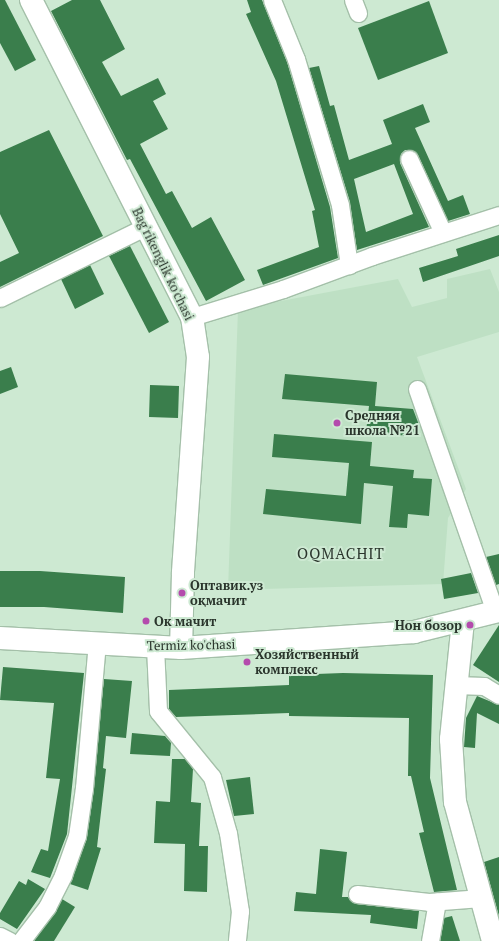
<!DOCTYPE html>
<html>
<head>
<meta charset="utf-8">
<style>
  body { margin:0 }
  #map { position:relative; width:499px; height:941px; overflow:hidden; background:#cde9d2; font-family:"PT Serif",serif }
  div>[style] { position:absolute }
  .built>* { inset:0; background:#bee0c4 }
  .building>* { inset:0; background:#3a7e4c }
  .roads { filter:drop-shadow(1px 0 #a4c0a9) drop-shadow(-1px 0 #a4c0a9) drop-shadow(0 1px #a4c0a9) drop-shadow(0 -1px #a4c0a9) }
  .street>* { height:17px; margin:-8.5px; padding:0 8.5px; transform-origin:8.5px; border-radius:8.5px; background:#fff }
  .secondary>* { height:22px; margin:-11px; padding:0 11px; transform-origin:11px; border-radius:11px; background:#fff }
  .dots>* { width:11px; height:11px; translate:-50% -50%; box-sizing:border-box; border:2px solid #cde9d2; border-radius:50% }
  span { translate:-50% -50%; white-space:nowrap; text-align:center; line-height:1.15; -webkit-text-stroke:4px #cde9d2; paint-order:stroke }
  .street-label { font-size:13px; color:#2a352c }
  .poi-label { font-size:13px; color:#2a352c; font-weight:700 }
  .left { translate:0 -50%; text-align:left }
  .right { translate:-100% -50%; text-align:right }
  .quarter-label { font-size:15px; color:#2a352c; letter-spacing:1px }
</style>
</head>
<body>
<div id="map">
  <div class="built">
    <i style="clip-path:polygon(490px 269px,499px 292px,499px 332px,417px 357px,466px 489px,448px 518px,443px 584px,228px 590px,238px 309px,398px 279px,412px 307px,447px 298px,447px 279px)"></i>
  </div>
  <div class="building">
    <i style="clip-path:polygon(0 0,5px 0,36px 60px,15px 71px,0 43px)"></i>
    <i style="clip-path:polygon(72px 0,100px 0,125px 49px,102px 62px,121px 96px,158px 78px,166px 94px,153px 101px,168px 129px,140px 144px,166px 194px,172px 191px,192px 228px,211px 217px,245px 280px,206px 301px,130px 159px,127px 160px,51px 11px)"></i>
    <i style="clip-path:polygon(247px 0,262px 0,287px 62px,330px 207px,338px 258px,263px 285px,257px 270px,319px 247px,312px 211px,315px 210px,276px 81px,246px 14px,251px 12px)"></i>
    <i style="clip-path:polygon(429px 1px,448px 53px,378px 80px,358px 28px)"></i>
    <i style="clip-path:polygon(evenodd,319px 66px,330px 106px,334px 105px,349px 160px,392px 144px,383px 120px,423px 104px,430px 122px,415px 128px,448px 201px,463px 195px,470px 214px,448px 221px,418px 155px,414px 151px,405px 150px,401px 154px,400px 163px,429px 227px,357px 250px,350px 202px,309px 68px,319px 66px,394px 164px,413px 214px,366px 232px,354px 179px,394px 164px)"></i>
    <i style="clip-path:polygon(49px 130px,103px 236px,0 287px,0 262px,19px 253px,0 214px,0 152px)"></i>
    <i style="clip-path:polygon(499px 235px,499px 256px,423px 282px,419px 268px,458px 256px,456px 249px)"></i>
    <i style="clip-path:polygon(130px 246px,169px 322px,149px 333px,109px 256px)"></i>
    <i style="clip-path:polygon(90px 265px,104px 294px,75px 309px,61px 279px)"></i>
    <i style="clip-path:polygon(11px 367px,18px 387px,0 394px,0 371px)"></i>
    <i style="clip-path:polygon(285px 374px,377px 382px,375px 406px,413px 409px,419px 425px,418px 437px,366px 432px,369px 406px,282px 399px)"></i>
    <i style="clip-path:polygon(150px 385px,179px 386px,178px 418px,149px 417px)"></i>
    <i style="clip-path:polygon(274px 434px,372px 442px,370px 466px,414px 470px,413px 478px,432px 479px,429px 516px,408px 514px,407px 528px,389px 527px,393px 486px,364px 483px,361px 524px,263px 514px,266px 489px,346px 496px,349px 463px,272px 457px)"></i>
    <i style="clip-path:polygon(499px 554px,499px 584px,496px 585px,486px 557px)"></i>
    <i style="clip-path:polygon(0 571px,40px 571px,125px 577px,123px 613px,44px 607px,0 607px)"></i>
    <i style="clip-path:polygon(471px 573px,478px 593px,444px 599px,441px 579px)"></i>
    <i style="clip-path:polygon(499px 625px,499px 682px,473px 665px)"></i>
    <i style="clip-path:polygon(3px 667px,84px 673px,67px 834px,50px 878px,31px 872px,41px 849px,48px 851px,60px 779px,46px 778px,54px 703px,0 700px)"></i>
    <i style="clip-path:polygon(343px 673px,433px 675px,430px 778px,457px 890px,434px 892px,419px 833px,424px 832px,411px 776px,408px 776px,409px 718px,289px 716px,289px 713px,176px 717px,169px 709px,169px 690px,289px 685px,289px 675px)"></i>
    <i style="clip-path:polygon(104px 679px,132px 681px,126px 738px,106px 736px,103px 768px,106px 769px,97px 847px,101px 848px,88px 890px,70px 884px,87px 837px)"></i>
    <i style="clip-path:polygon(477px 696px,499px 705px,499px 724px,477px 713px,475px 748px,464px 747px,466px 718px)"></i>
    <i style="clip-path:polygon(132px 733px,165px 736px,171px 743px,170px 756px,130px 754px)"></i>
    <i style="clip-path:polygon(172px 759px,185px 759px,193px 769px,191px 802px,201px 803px,199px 846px,208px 846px,207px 892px,184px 891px,185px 844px,154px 843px,156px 801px,170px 802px)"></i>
    <i style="clip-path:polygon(250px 777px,254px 814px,234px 816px,226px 780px)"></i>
    <i style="clip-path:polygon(320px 849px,347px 852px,342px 897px,348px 897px,356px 904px,419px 911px,417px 929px,370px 923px,371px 915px,294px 911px,296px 892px,316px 894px)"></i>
    <i style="clip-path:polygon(499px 857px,499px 916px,484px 862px)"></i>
    <i style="clip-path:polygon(28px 879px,45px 889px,17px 929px,0 919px,0 913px,19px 881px,26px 885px)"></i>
    <i style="clip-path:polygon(62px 899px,75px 907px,54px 941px,34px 941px)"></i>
    <i style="clip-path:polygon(452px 916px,460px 941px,440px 941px,444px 918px)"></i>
  </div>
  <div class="roads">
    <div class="street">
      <i style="left:272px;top:0;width:64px;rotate:67.9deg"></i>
      <i style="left:296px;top:59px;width:152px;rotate:73.2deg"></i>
      <i style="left:340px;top:205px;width:61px;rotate:81.5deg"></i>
      <i style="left:353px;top:0;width:14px;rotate:69deg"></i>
      <i style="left:409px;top:159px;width:81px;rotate:65.3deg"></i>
      <i style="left:0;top:298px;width:161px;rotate:-26.1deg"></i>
      <i style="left:192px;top:317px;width:95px;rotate:-17.1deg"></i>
      <i style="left:283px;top:289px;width:95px;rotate:-20.3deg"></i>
      <i style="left:372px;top:256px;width:133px;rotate:-17.9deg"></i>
      <i style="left:417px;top:389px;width:236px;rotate:70.7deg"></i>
      <i style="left:155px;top:647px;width:64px;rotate:87.3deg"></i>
      <i style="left:158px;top:711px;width:85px;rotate:50.7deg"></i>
      <i style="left:212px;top:777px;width:58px;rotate:74.1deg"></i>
      <i style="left:228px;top:833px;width:79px;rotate:81.3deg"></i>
      <i style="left:240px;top:911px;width:30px;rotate:96deg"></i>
      <i style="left:456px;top:685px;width:28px;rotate:2deg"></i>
      <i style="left:484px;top:686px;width:17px;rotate:31deg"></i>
      <i style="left:357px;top:894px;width:72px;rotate:6.3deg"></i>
      <i style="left:429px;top:902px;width:52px;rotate:-4.4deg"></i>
      <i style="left:0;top:936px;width:11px;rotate:27deg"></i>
      <i style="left:21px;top:941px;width:43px;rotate:-52.6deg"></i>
      <i style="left:47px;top:907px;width:36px;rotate:-63deg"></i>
      <i style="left:63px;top:875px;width:41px;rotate:-70.3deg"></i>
      <i style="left:77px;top:836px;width:49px;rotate:-81.7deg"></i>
      <i style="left:84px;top:788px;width:146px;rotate:-84.9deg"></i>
      <i style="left:430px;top:941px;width:40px;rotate:-80deg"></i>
    </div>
    <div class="secondary">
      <i style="left:31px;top:0;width:356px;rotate:63.1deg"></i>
      <i style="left:192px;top:317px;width:40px;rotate:81.5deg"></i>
      <i style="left:198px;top:357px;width:217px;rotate:94deg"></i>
      <i style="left:183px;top:573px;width:75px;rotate:91.5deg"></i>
      <i style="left:463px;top:621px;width:119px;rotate:95.8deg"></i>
      <i style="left:451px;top:739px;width:63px;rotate:86.4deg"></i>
      <i style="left:455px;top:802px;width:144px;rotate:74.7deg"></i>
      <i style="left:0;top:638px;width:181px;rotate:3.2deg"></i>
      <i style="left:181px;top:648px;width:234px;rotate:-3.9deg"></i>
      <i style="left:414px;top:632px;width:88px;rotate:-13.9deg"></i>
    </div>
  </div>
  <div class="dots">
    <i style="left:337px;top:423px;background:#b44bad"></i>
    <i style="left:182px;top:593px;background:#b44bad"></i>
    <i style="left:146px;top:621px;background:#b44bad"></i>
    <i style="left:470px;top:625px;background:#b44bad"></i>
    <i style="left:247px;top:662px;background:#b44bad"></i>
  </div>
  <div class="street-label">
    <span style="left:163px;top:264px;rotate:64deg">Bag'rikenglik ko'chasi</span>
    <span style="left:191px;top:645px;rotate:-1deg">Termiz ko'chasi</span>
  </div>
  <div class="poi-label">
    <span class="left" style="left:345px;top:423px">Средняя<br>школа №21</span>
    <span class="left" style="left:190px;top:593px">Оптавик.уз<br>оқмачит</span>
    <span class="left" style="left:154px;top:621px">Ок мачит</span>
    <span class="right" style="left:462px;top:625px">Нон бозор</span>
    <span class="left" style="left:255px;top:662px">Хозяйственный<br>комплекс</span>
  </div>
  <div class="quarter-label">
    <span style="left:341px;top:554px">OQMACHIT</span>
  </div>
</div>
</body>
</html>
